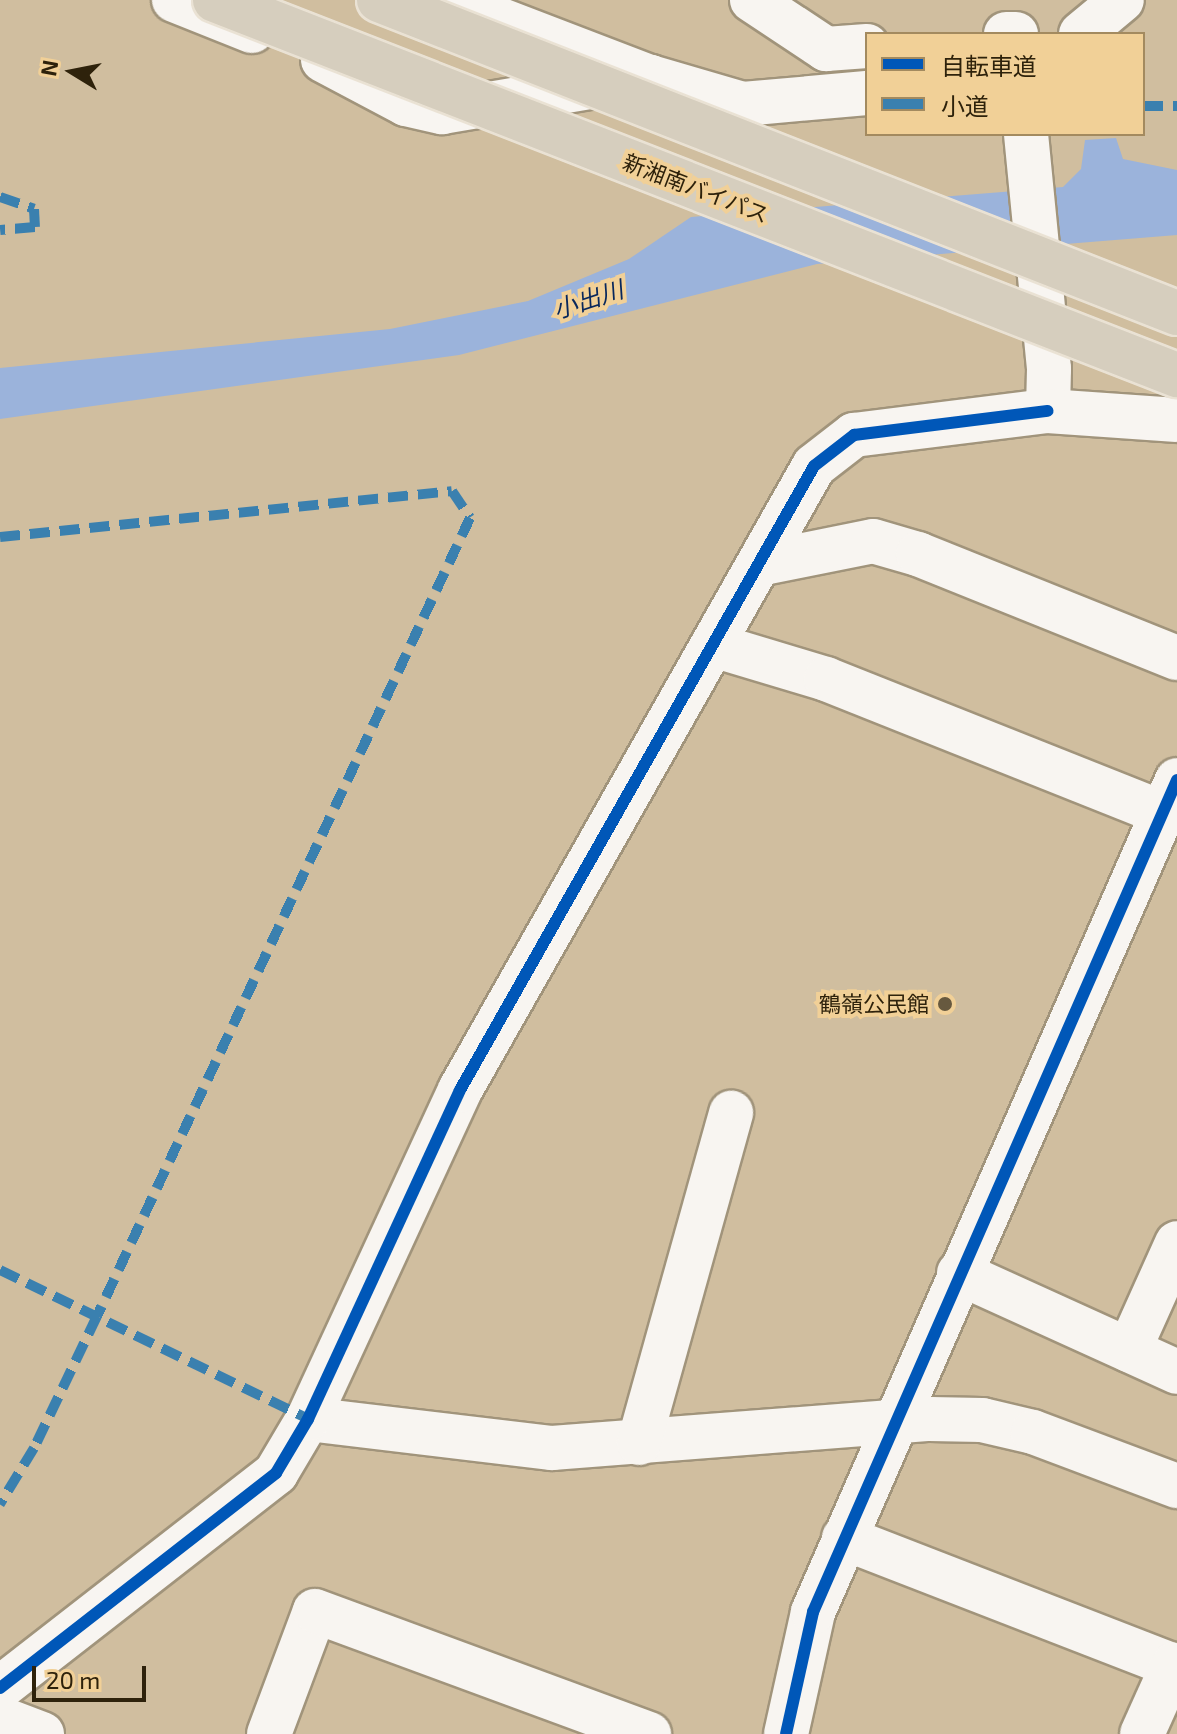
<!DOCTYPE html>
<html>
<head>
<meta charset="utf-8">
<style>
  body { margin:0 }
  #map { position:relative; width:1177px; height:1734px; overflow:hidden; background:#d0be9f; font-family:"Exo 2","Noto Sans JP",sans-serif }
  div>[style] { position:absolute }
  .water>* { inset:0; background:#9bb3db }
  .roads { filter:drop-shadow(2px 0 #a1947b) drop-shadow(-2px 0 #a1947b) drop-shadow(0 2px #a1947b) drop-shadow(0 -2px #a1947b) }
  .minor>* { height:44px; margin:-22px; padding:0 22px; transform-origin:22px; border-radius:22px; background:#f8f5f1 }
  .bridges { filter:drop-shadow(2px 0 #eae2d4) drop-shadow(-2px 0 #eae2d4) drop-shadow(0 2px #eae2d4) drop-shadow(0 -2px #eae2d4) }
  .highway-bridge>* { height:44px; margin:-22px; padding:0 22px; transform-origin:22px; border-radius:22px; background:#d6cebe }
  .quiet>* { height:10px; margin-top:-5px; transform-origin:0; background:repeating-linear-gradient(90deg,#3a80af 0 20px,transparent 0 30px) }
  .cycleway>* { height:12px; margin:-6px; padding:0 6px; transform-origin:6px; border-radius:6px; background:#0057b8 }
  .dots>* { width:22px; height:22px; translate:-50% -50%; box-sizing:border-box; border:4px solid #f1d097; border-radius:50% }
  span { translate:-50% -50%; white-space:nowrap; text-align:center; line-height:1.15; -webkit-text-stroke:8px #f1d097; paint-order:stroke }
  .street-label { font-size:22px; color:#2e220b }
  .poi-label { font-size:22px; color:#2e220b }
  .right { translate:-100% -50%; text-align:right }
  .water-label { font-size:24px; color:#08275c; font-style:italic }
  .legend { position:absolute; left:865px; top:32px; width:280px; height:104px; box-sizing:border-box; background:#f1d097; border:2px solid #a38a5f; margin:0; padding:10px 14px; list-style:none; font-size:24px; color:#2e220b }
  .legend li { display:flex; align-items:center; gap:16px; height:40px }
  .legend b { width:40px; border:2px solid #a38a5f }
  .north { position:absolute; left:32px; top:32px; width:80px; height:80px; -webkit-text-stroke:6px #f1d097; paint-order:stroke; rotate:280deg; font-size:22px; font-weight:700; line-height:32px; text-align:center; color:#2e220b }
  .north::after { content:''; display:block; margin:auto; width:28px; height:36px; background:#2e220b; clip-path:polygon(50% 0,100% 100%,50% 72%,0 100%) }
  .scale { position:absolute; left:32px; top:1666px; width:114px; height:36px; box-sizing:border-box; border:4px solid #2e220b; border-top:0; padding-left:10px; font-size:24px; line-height:28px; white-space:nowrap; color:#2e220b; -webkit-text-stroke:6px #f1d097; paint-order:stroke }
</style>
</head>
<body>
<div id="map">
  <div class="water">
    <i style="clip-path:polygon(1116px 138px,1123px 159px,1177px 170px,1177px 235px,817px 264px,459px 355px,0 419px,0 368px,390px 329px,528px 301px,629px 259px,691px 217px,1063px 187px,1081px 169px,1085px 140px)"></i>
  </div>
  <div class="roads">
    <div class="minor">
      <i style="left:174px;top:0;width:84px;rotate:21.7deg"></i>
      <i style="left:449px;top:0;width:215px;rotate:21deg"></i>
      <i style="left:650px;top:77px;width:97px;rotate:16.2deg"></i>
      <i style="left:743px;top:104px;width:124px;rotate:-5.1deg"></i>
      <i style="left:752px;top:0;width:89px;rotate:33.5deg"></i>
      <i style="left:826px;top:49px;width:41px;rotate:-4.2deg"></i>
      <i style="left:1006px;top:34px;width:10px"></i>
      <i style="left:1081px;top:34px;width:53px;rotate:-39.7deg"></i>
      <i style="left:323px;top:60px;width:94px;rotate:27.9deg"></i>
      <i style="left:406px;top:104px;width:37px;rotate:13deg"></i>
      <i style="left:442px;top:112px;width:211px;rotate:-9.6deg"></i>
      <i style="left:1026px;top:134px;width:236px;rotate:84.4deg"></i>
      <i style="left:1049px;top:369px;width:42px;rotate:91.4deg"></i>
      <i style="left:1048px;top:411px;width:129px;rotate:4deg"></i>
      <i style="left:759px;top:564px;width:116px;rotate:-11.4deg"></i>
      <i style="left:873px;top:541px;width:47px;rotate:16.1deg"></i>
      <i style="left:918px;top:554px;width:279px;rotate:21.9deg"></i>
      <i style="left:713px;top:645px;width:118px;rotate:16.7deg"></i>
      <i style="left:826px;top:679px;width:362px;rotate:21.7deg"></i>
      <i style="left:959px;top:1273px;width:239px;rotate:24.4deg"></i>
      <i style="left:1129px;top:1350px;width:117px;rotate:-65.8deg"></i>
      <i style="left:308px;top:1419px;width:246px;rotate:6.8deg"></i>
      <i style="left:552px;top:1448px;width:379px;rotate:-4.4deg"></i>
      <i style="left:930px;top:1419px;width:52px;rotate:1.1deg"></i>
      <i style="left:982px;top:1420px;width:52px;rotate:13.2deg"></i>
      <i style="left:1033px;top:1432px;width:154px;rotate:20.6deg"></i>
      <i style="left:639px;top:1443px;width:343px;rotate:-74.4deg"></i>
      <i style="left:844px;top:1538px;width:357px;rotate:21.2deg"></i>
      <i style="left:0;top:1688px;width:350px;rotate:-37.9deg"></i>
      <i style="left:276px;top:1473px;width:63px;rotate:-59.3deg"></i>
      <i style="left:308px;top:1419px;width:362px;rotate:-65.2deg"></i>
      <i style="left:460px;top:1090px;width:717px;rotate:-60.43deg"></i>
      <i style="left:814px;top:466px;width:51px;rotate:-37.8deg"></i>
      <i style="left:854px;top:435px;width:195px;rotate:-7.1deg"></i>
      <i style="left:0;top:1718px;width:45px;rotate:20.9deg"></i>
      <i style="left:269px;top:1734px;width:131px;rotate:-69.5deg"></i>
      <i style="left:315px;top:1611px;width:356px;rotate:20.2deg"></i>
      <i style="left:786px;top:1734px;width:125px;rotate:-77.5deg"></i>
      <i style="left:813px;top:1612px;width:908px;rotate:-66.37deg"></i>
      <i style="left:1142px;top:1734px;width:76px;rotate:-65.8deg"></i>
    </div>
  </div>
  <div class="bridges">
    <div class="highway-bridge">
      <i style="left:215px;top:0;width:1033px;rotate:21.3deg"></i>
      <i style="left:379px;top:0;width:857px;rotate:21.42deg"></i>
    </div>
  </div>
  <div class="quiet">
    <i style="left:1143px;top:106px;width:34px"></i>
    <i style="left:0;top:197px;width:36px;rotate:19deg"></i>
    <i style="left:34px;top:209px;width:18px;rotate:87deg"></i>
    <i style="left:35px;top:227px;width:35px;rotate:175deg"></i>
    <i style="left:0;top:537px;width:454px;rotate:-5.8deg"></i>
    <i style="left:452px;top:491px;width:32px;rotate:56deg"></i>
    <i style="left:470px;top:518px;width:881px;rotate:115.05deg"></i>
    <i style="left:97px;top:1316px;width:146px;rotate:115.5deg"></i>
    <i style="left:34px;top:1448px;width:66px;rotate:121.3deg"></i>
    <i style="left:0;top:1270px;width:342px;rotate:25.8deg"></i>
  </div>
  <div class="cycleway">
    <i style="left:0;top:1688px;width:350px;rotate:-37.9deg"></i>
    <i style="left:276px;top:1473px;width:63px;rotate:-59.3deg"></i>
    <i style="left:308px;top:1419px;width:362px;rotate:-65.2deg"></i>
    <i style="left:460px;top:1090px;width:717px;rotate:-60.43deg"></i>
    <i style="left:814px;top:466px;width:51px;rotate:-37.8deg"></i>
    <i style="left:854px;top:435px;width:195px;rotate:-7.1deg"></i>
    <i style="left:786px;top:1734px;width:125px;rotate:-77.5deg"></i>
    <i style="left:813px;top:1612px;width:908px;rotate:-66.37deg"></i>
  </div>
  <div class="dots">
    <i style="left:945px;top:1004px;background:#67593f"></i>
  </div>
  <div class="street-label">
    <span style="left:696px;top:188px;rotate:21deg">新湘南バイパス</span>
  </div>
  <div class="poi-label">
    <span class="right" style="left:929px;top:1004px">鶴嶺公民館</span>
  </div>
  <div class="water-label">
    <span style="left:588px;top:299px;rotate:-18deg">小出川</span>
  </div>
  <ul class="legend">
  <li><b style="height:10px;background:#0057b8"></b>自転車道</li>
  <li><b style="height:10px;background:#3a80af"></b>小道</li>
  </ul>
  <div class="north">N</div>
  <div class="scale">20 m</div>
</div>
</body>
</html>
